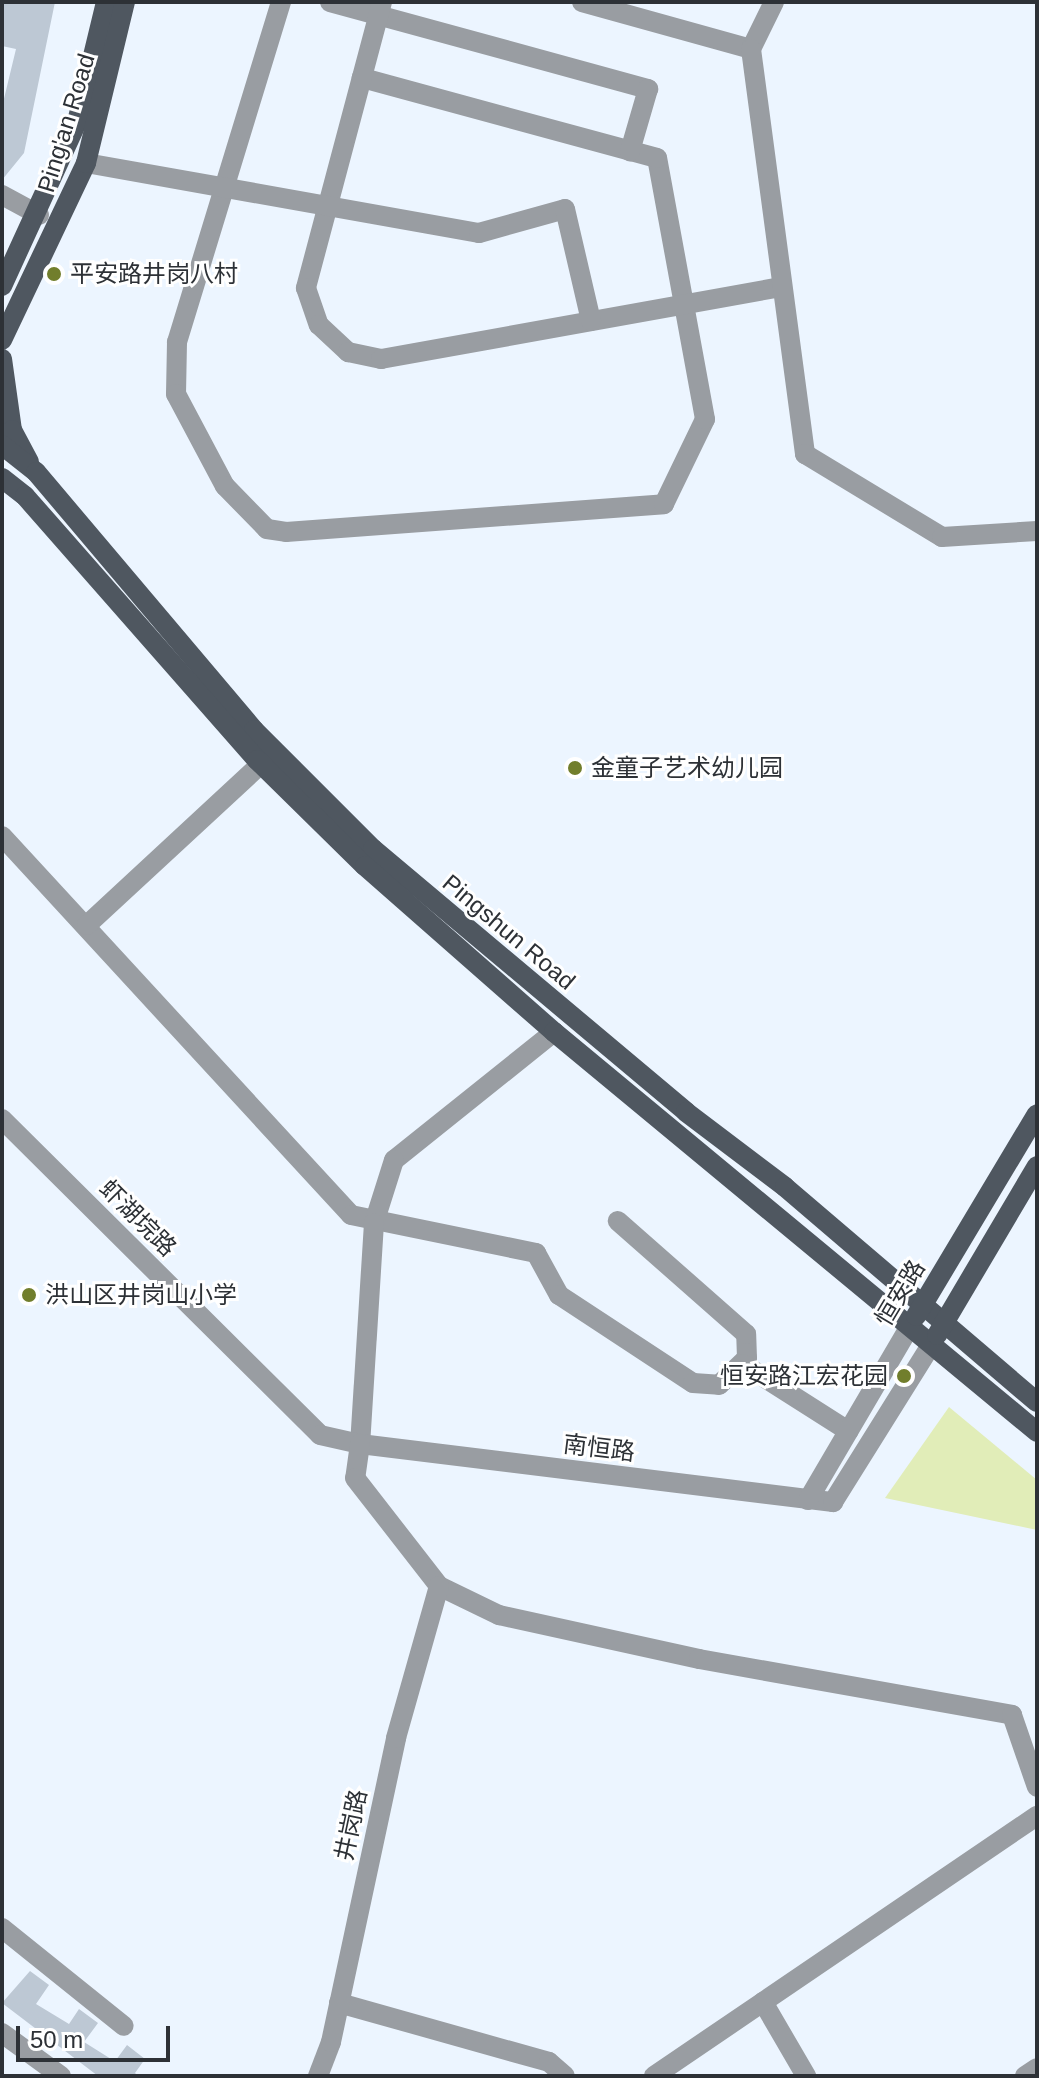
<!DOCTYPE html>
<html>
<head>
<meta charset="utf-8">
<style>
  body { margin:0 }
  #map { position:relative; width:1039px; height:2078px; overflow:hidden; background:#ecf5ff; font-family:Arial,"Noto Sans SC",sans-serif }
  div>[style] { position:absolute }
  .green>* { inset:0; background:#e1edb8 }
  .building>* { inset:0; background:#bdc8d4 }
  .minor>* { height:20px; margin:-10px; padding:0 10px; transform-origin:10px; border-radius:10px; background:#999da2 }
  .major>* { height:20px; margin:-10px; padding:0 10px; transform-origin:10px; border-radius:10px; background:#4f5760 }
  .dots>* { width:22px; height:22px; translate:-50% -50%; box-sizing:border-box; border:4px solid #fff; border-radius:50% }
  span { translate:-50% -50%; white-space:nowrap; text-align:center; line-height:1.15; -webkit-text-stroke:6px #fff; paint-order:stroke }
  .street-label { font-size:24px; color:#2d3136 }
  .poi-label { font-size:24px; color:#2d3136 }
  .left { translate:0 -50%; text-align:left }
  .right { translate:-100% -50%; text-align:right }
  .frame { position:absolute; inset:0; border:4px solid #2d3136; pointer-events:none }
  .scale { position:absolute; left:16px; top:2026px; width:154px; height:36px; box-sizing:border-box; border:4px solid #2d3136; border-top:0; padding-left:10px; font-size:24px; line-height:28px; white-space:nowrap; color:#2d3136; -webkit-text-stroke:6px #fff; paint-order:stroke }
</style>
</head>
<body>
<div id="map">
  <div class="green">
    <i style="clip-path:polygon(949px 1407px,1037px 1480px,1037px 1530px,885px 1498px)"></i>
  </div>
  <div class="building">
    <i style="clip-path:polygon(2px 2px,55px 2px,24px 153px,2px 180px,2px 107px,16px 49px,2px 46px)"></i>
    <i style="clip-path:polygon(30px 1971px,49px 1985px,36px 2004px,69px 2024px,79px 2009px,98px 2023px,84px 2042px,111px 2059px,116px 2060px,127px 2045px,145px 2059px,135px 2073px,138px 2076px,98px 2076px,2px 2003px)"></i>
  </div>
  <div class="minor">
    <i style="left:281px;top:2px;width:356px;rotate:107deg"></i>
    <i style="left:177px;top:342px;width:52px;rotate:91.1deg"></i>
    <i style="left:176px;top:394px;width:104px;rotate:62deg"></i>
    <i style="left:225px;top:486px;width:60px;rotate:45.7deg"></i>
    <i style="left:267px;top:529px;width:19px;rotate:9deg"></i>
    <i style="left:286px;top:532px;width:379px;rotate:-4.2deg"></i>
    <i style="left:664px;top:504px;width:94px;rotate:-64.2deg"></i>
    <i style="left:705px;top:419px;width:265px;rotate:-100.4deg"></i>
    <i style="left:657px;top:158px;width:306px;rotate:-164.8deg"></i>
    <i style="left:330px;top:2px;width:330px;rotate:15.3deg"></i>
    <i style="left:648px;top:89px;width:65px;rotate:106.2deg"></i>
    <i style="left:382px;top:2px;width:296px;rotate:104.9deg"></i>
    <i style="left:306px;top:288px;width:39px;rotate:71deg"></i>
    <i style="left:319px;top:325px;width:40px;rotate:43deg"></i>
    <i style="left:348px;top:352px;width:34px;rotate:12deg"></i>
    <i style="left:381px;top:359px;width:407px;rotate:-10.2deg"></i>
    <i style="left:582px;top:2px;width:175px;rotate:15.5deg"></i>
    <i style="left:774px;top:2px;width:52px;rotate:116.1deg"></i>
    <i style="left:751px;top:49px;width:409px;rotate:82.4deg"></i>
    <i style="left:805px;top:454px;width:160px;rotate:31.2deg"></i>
    <i style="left:942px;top:537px;width:95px;rotate:-3.6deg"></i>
    <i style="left:86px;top:163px;width:399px;rotate:10.1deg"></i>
    <i style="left:479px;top:233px;width:89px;rotate:-15.6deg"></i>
    <i style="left:565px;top:209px;width:115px;rotate:76.9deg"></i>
    <i style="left:2px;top:195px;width:42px;rotate:28.4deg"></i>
    <i style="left:2px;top:836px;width:515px;rotate:47.36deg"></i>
    <i style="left:351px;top:1215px;width:189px;rotate:11.6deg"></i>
    <i style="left:536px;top:1253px;width:48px;rotate:61.3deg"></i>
    <i style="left:559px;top:1295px;width:160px;rotate:33.3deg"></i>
    <i style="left:693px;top:1383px;width:26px;rotate:4deg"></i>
    <i style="left:719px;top:1385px;width:39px;rotate:-44deg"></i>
    <i style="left:747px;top:1358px;width:24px;rotate:-92deg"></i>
    <i style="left:746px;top:1334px;width:171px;rotate:-138.6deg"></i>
    <i style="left:87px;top:925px;width:237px;rotate:-42.8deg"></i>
    <i style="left:554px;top:1032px;width:205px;rotate:141.3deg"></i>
    <i style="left:394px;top:1160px;width:66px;rotate:107.6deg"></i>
    <i style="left:374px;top:1223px;width:221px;rotate:93.6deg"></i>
    <i style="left:360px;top:1444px;width:477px;rotate:7deg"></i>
    <i style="left:833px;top:1502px;width:185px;rotate:-58deg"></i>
    <i style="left:2px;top:1119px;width:448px;rotate:44.8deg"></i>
    <i style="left:320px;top:1435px;width:41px;rotate:12.7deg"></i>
    <i style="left:360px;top:1444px;width:34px;rotate:98deg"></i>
    <i style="left:355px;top:1478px;width:137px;rotate:52.1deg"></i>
    <i style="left:439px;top:1586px;width:67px;rotate:25.8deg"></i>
    <i style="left:499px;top:1615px;width:205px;rotate:12.4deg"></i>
    <i style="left:699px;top:1659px;width:318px;rotate:10.1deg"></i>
    <i style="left:1012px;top:1715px;width:76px;rotate:70.9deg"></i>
    <i style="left:743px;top:1364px;width:125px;rotate:32.5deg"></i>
    <i style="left:808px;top:1500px;width:199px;rotate:-59.6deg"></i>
    <i style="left:2px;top:1928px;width:156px;rotate:38.8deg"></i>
    <i style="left:763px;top:2002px;width:86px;rotate:59.8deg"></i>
    <i style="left:339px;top:2003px;width:218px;rotate:15.7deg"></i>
    <i style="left:549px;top:2062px;width:21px;rotate:41deg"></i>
    <i style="left:2px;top:2033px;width:73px;rotate:36.1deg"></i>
    <i style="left:318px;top:2076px;width:36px;rotate:-69deg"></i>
    <i style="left:331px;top:2042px;width:311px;rotate:-77.9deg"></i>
    <i style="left:396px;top:1738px;width:158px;rotate:-74.2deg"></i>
    <i style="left:654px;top:2076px;width:463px;rotate:-34.2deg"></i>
    <i style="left:1025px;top:2076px;width:14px;rotate:-34deg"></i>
  </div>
  <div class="major">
    <i style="left:2px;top:286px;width:180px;rotate:-65.4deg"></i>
    <i style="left:77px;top:122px;width:123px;rotate:-76.4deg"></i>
    <i style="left:2px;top:340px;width:196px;rotate:-64.6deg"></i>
    <i style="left:86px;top:163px;width:166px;rotate:-76.4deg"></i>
    <i style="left:2px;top:359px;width:72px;rotate:82deg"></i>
    <i style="left:12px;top:430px;width:36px;rotate:62deg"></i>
    <i style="left:2px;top:445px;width:43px;rotate:38.5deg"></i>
    <i style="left:36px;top:472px;width:338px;rotate:49.8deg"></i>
    <i style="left:254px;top:730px;width:168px;rotate:45deg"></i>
    <i style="left:373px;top:849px;width:409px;rotate:40deg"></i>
    <i style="left:686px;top:1112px;width:124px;rotate:37.1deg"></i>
    <i style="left:785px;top:1187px;width:331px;rotate:40.5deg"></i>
    <i style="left:2px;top:478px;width:29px;rotate:38deg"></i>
    <i style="left:25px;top:496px;width:351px;rotate:48.7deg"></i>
    <i style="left:257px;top:760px;width:151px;rotate:44.5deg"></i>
    <i style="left:365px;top:866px;width:252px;rotate:41.3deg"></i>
    <i style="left:554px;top:1032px;width:627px;rotate:39.63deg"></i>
    <i style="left:916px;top:1316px;width:235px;rotate:-59.1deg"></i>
    <i style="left:937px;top:1335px;width:196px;rotate:-59.4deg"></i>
  </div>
  <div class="dots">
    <i style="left:54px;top:274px;background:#717e2c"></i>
    <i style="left:575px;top:768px;background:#717e2c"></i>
    <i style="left:29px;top:1295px;background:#717e2c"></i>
    <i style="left:904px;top:1376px;background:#717e2c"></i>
  </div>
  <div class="street-label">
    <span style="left:66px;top:123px;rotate:-73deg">Ping'an Road</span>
    <span style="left:509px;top:932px;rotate:40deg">Pingshun Road</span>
    <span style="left:138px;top:1218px;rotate:45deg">虾湖垸路</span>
    <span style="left:900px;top:1293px;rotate:-59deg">恒安路</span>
    <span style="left:599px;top:1448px;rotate:7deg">南恒路</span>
    <span style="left:351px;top:1825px;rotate:-78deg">井岗路</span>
  </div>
  <div class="poi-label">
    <span class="left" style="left:70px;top:274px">平安路井岗八村</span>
    <span class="left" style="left:591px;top:768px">金童子艺术幼儿园</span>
    <span class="left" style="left:45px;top:1295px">洪山区井岗山小学</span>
    <span class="right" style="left:888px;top:1376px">恒安路江宏花园</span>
  </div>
  <div class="frame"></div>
  <div class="scale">50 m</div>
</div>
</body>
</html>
